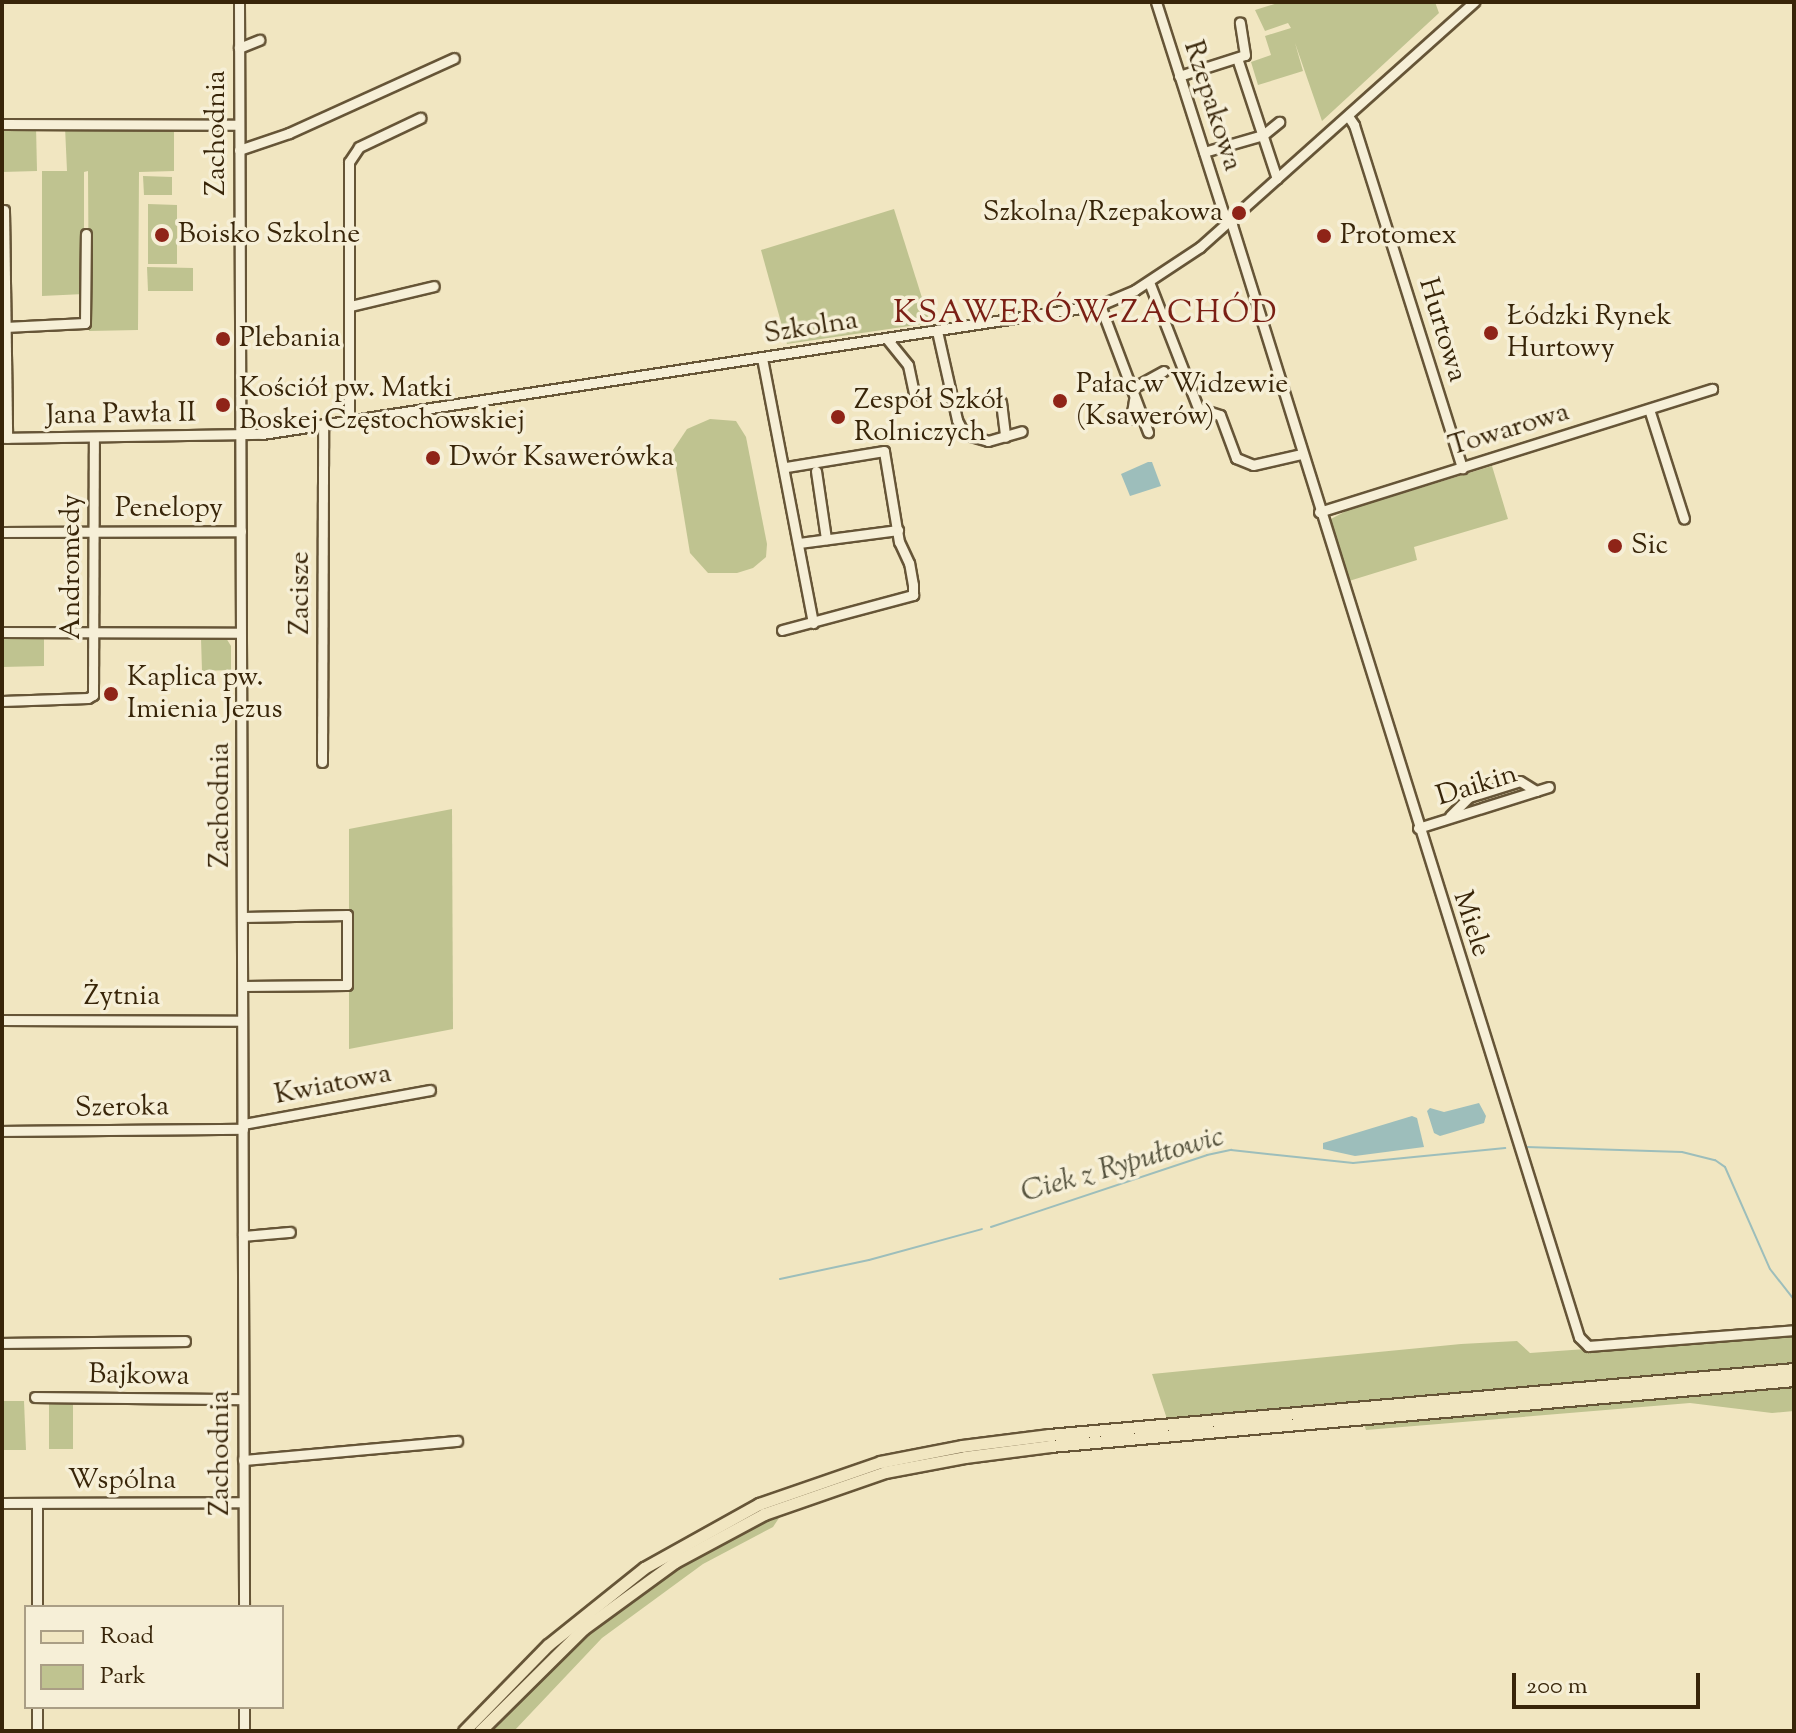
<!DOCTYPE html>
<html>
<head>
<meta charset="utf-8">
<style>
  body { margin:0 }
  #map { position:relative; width:1796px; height:1733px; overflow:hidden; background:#f1e6c1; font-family:"Sorts Mill Goudy",serif }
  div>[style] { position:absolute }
  .green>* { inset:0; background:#bfc390 }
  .water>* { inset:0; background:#9dbebb }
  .stream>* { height:2px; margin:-1px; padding:0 1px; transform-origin:1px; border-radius:1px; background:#9dbebb }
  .roads { filter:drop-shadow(2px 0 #665537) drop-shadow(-2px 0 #665537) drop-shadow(0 2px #665537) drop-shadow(0 -2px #665537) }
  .minor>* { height:9px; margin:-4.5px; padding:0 4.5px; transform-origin:4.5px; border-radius:4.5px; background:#f6efd7 }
  .major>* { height:11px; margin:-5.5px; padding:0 5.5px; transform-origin:5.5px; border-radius:5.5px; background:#f1e6c1 }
  .dots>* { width:22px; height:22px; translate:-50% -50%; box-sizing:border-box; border:4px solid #f6efd7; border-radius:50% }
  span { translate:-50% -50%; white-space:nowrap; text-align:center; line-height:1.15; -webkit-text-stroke:7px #f6efd7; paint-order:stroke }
  .street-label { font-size:28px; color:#382509 }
  .poi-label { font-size:28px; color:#382509 }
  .right { translate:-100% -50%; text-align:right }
  .left { translate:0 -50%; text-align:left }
  .water-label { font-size:30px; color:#56533e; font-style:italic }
  .quarter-label { font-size:32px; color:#7a1f14; letter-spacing:2px }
  .frame { position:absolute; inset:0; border:4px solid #382509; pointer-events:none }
  .legend { position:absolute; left:24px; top:1605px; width:260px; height:104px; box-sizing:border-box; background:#f6efd7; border:2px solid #aa9e85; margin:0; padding:10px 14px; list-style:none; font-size:24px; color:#382509 }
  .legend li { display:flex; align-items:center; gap:16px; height:40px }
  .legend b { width:40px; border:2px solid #aa9e85 }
  .scale { position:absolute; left:1512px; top:1673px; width:188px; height:36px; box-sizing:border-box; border:4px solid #382509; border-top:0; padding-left:10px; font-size:24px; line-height:28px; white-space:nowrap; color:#382509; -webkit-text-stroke:6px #f6efd7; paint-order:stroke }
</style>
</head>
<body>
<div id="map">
  <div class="green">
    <i style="clip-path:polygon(1281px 2px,1435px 2px,1439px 13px,1322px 121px,1295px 43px,1303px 71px,1258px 85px,1251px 62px,1271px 55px,1265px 36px,1291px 28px,1288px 23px,1265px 31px,1255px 10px)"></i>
    <i style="clip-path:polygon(36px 126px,37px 171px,2px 172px,2px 127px)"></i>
    <i style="clip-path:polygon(65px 127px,174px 127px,174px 171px,139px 172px,138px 330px,89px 331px,88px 171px,84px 172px,84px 294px,42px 296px,42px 171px,67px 171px)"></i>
    <i style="clip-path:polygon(143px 176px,172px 177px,172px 195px,144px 195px)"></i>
    <i style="clip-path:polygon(148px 204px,177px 205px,177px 264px,148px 264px)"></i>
    <i style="clip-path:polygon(894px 209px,930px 323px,787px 344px,761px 250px)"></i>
    <i style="clip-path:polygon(147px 267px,193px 268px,193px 291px,148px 291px)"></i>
    <i style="clip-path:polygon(710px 419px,736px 421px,746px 437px,767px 544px,766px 557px,753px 568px,737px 573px,708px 573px,690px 553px,673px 450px,687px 429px)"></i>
    <i style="clip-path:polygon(1492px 466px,1508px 519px,1414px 547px,1417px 560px,1349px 581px,1329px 520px,1348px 510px)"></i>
    <i style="clip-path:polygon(2px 638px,44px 638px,44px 666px,2px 667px)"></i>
    <i style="clip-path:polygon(201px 638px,226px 638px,231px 646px,231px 670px,202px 671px)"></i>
    <i style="clip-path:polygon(452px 809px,453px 1029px,349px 1049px,349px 829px)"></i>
    <i style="clip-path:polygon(1794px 1334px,1794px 1363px,1167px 1419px,1152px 1374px,1461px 1344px,1517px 1341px,1530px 1353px)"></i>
    <i style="clip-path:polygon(1794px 1386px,1794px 1411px,1772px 1413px,1690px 1403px,1366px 1430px,1364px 1424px)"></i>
    <i style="clip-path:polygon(49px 1400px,67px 1400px,73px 1404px,73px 1449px,49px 1449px)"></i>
    <i style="clip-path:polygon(2px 1401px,24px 1401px,26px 1450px,2px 1450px)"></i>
    <i style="clip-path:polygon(783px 1512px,773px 1527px,703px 1564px,602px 1638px,514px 1731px,490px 1731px,582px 1636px,680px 1565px)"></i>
  </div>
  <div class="water">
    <i style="clip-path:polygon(1148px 462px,1152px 462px,1161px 486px,1130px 496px,1121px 474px)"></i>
    <i style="clip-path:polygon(1479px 1103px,1486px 1116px,1484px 1123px,1440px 1136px,1434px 1133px,1427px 1111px,1430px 1108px,1444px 1112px)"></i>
    <i style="clip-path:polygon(1412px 1116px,1417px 1118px,1424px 1147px,1355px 1156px,1323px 1149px,1323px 1143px)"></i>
  </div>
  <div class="stream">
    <i style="left:1494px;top:1050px;width:146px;rotate:72.4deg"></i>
    <i style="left:1526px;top:1147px;width:156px;rotate:1.8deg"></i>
    <i style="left:1682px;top:1152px;width:34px;rotate:14deg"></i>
    <i style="left:1715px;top:1160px;width:12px;rotate:35deg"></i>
    <i style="left:1725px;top:1167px;width:111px;rotate:66.2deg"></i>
    <i style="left:1770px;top:1269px;width:39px;rotate:52deg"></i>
    <i style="left:1541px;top:1200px;width:101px;rotate:72.6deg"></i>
    <i style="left:991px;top:1227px;width:228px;rotate:-18.4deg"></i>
    <i style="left:1207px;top:1155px;width:25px;rotate:-12deg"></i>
    <i style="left:1231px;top:1150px;width:123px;rotate:6.1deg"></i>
    <i style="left:1353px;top:1163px;width:153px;rotate:-5.6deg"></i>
    <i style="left:780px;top:1279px;width:91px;rotate:-12.1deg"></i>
    <i style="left:869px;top:1260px;width:117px;rotate:-15.3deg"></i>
  </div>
  <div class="roads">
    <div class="minor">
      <i style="left:239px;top:2px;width:1605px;rotate:89.82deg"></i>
      <i style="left:1156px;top:2px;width:220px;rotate:72.3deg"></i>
      <i style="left:1223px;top:212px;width:16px;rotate:55deg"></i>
      <i style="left:1232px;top:225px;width:1165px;rotate:72.67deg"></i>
      <i style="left:1579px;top:1337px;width:13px;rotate:45deg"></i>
      <i style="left:1588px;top:1346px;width:207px;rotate:-4.4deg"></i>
      <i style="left:239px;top:48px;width:22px;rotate:-22deg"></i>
      <i style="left:1237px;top:58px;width:127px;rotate:71.7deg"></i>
      <i style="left:1179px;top:76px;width:69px;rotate:-17.7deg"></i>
      <i style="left:1245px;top:55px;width:33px;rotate:-99deg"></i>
      <i style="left:1348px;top:116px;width:11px;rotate:56deg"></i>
      <i style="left:1354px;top:125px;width:360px;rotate:72.5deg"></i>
      <i style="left:2px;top:124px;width:237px;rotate:0.2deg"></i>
      <i style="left:239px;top:150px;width:53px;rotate:-18.8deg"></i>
      <i style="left:289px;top:133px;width:181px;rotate:-24.4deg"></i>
      <i style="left:1204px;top:152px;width:61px;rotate:-16.1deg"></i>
      <i style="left:1263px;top:135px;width:21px;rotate:-39deg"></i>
      <i style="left:4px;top:210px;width:228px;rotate:89.2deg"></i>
      <i style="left:1149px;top:282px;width:135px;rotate:68.7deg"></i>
      <i style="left:1198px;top:408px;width:23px;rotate:18deg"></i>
      <i style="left:1220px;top:415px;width:46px;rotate:69.6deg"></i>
      <i style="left:1236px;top:458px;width:18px;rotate:22deg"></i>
      <i style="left:1253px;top:465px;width:49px;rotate:-12.9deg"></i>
      <i style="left:1100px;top:305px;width:136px;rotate:69.3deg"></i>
      <i style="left:350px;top:306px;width:86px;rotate:-13.4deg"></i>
      <i style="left:5px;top:327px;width:80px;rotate:-2.9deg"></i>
      <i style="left:85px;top:323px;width:89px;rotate:-89.4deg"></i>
      <i style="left:937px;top:331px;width:91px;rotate:77.3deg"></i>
      <i style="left:957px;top:420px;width:16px;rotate:63deg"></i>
      <i style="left:964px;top:434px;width:25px;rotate:16deg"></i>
      <i style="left:988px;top:441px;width:35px;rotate:-16deg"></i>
      <i style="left:887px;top:339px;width:33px;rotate:51deg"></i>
      <i style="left:908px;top:365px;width:30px;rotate:78deg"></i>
      <i style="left:762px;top:358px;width:270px;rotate:79.1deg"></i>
      <i style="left:1131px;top:389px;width:37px;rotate:-29deg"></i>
      <i style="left:1001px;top:402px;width:35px;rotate:83deg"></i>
      <i style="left:1649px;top:409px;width:115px;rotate:72.3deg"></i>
      <i style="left:1131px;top:419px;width:20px;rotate:-81deg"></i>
      <i style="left:349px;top:420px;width:258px;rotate:-90deg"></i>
      <i style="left:349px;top:162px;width:18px;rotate:-56deg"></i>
      <i style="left:359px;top:147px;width:68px;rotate:-25.4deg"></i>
      <i style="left:2px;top:438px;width:260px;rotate:-0.9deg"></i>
      <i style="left:262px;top:434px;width:848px;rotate:-8.75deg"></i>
      <i style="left:1100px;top:305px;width:38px;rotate:-23deg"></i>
      <i style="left:1135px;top:290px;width:78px;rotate:-33.5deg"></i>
      <i style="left:1200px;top:247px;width:368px;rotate:-41.8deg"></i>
      <i style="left:816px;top:471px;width:69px;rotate:81.6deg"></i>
      <i style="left:1319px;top:512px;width:412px;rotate:-17.4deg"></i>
      <i style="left:2px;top:532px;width:239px;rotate:-0.2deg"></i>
      <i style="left:799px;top:543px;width:100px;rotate:-7.5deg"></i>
      <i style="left:782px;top:630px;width:136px;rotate:-15deg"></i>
      <i style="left:913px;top:595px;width:10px;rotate:-90deg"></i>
      <i style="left:913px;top:585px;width:22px;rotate:-100deg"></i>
      <i style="left:909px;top:563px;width:23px;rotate:-115deg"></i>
      <i style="left:899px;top:542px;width:92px;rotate:-99.4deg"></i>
      <i style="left:884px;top:451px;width:99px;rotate:170.7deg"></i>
      <i style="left:2px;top:632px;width:238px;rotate:0.2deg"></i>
      <i style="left:2px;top:701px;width:86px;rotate:-2deg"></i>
      <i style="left:88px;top:698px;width:6px;rotate:-31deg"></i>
      <i style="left:93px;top:695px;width:258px;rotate:-89.8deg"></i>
      <i style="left:322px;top:762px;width:338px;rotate:-89.8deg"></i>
      <i style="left:1450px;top:816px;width:27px;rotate:-45deg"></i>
      <i style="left:1469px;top:797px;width:53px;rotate:-17.4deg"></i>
      <i style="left:1520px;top:781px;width:19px;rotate:32deg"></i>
      <i style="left:1418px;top:828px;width:137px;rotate:-17.4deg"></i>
      <i style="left:243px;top:986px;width:104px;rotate:-0.6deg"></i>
      <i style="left:347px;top:985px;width:70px;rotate:-90deg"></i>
      <i style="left:347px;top:915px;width:104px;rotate:178.9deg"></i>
      <i style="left:2px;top:1020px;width:240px;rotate:0.2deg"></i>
      <i style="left:243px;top:1124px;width:190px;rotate:-10.3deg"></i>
      <i style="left:2px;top:1131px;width:241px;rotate:-0.5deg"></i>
      <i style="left:243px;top:1236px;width:47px;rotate:-4.9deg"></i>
      <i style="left:2px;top:1343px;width:183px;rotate:-0.6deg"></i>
      <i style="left:35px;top:1397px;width:208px;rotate:0.6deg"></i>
      <i style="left:243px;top:1460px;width:215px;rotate:-5.1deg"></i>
      <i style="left:2px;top:1503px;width:241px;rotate:-0.2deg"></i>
      <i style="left:37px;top:1503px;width:104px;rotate:90deg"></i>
      <i style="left:244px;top:1707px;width:24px;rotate:90deg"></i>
      <i style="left:37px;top:1731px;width:24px;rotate:-90deg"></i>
    </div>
    <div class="major">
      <i style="left:464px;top:1731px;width:120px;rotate:-45.7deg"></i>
      <i style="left:548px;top:1645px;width:123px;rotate:-38.7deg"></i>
      <i style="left:644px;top:1568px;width:132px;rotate:-29.1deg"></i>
      <i style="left:759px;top:1504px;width:128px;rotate:-19.1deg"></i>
      <i style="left:880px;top:1462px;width:84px;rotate:-11deg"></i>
      <i style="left:962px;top:1446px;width:88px;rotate:-7.2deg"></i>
      <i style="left:1049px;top:1435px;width:748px;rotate:-5.06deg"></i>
      <i style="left:480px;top:1731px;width:145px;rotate:-44.7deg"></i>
      <i style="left:583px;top:1629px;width:114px;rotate:-36.1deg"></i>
      <i style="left:675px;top:1562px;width:101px;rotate:-28.3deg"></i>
      <i style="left:764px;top:1514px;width:128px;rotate:-19.1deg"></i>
      <i style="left:885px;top:1472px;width:81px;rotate:-10.6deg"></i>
      <i style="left:965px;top:1457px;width:86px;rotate:-7.4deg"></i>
      <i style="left:1050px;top:1446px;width:747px;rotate:-5.07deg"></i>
    </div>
  </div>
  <div class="dots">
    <i style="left:1239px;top:213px;background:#8f2418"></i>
    <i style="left:162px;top:235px;background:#8f2418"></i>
    <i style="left:1324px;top:236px;background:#8f2418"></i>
    <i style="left:1491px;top:333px;background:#8f2418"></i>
    <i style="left:223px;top:339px;background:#8f2418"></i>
    <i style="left:1060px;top:401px;background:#8f2418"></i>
    <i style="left:223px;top:405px;background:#8f2418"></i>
    <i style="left:838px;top:417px;background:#8f2418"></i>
    <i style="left:433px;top:458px;background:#8f2418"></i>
    <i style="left:1615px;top:546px;background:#8f2418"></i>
    <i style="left:111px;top:694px;background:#8f2418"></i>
  </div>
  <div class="street-label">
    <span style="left:1212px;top:106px;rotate:72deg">Rzepakowa</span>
    <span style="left:217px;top:133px;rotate:-90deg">Zachodnia</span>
    <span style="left:811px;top:328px;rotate:-9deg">Szkolna</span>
    <span style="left:1442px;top:330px;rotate:73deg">Hurtowa</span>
    <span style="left:121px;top:415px;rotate:-1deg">Jana Pawła II</span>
    <span style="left:1509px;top:430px;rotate:-17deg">Towarowa</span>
    <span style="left:169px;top:509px">Penelopy</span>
    <span style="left:72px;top:567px;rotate:-90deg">Andromedy</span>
    <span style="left:301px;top:593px;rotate:-90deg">Zacisze</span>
    <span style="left:1477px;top:786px;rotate:-17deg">Daikin</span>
    <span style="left:221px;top:805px;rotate:-90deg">Zachodnia</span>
    <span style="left:1471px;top:924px;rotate:72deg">Miele</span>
    <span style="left:122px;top:997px">Żytnia</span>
    <span style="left:333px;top:1085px;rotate:-11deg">Kwiatowa</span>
    <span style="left:122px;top:1108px;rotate:-1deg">Szeroka</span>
    <span style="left:139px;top:1376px;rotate:1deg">Bajkowa</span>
    <span style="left:221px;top:1453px;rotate:-90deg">Zachodnia</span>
    <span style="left:122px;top:1481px">Wspólna</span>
  </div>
  <div class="poi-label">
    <span class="right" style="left:1223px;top:213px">Szkolna/Rzepakowa</span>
    <span class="left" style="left:178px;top:235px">Boisko Szkolne</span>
    <span class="left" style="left:1340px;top:236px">Protomex</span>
    <span class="left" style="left:1507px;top:333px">Łódzki Rynek<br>Hurtowy</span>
    <span class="left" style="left:239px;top:339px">Plebania</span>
    <span class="left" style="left:1076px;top:401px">Pałac w Widzewie<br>(Ksawerów)</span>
    <span class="left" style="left:239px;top:405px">Kościół pw. Matki<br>Boskej Częstochowskiej</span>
    <span class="left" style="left:854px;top:417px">Zespół Szkół<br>Rolniczych</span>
    <span class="left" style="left:449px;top:458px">Dwór Ksawerówka</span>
    <span class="left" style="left:1631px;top:546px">Sic</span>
    <span class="left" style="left:127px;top:694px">Kaplica pw.<br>Imienia Jezus</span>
  </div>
  <div class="water-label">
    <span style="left:1123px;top:1166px;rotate:-16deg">Ciek z Rypułtowic</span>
  </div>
  <div class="quarter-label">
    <span style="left:1086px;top:314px">KSAWERÓW-ZACHÓD</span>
  </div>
  <div class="frame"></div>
  <ul class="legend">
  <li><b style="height:10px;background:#f1e6c1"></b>Road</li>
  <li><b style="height:22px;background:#bfc390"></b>Park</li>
  </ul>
  <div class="scale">200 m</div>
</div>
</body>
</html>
